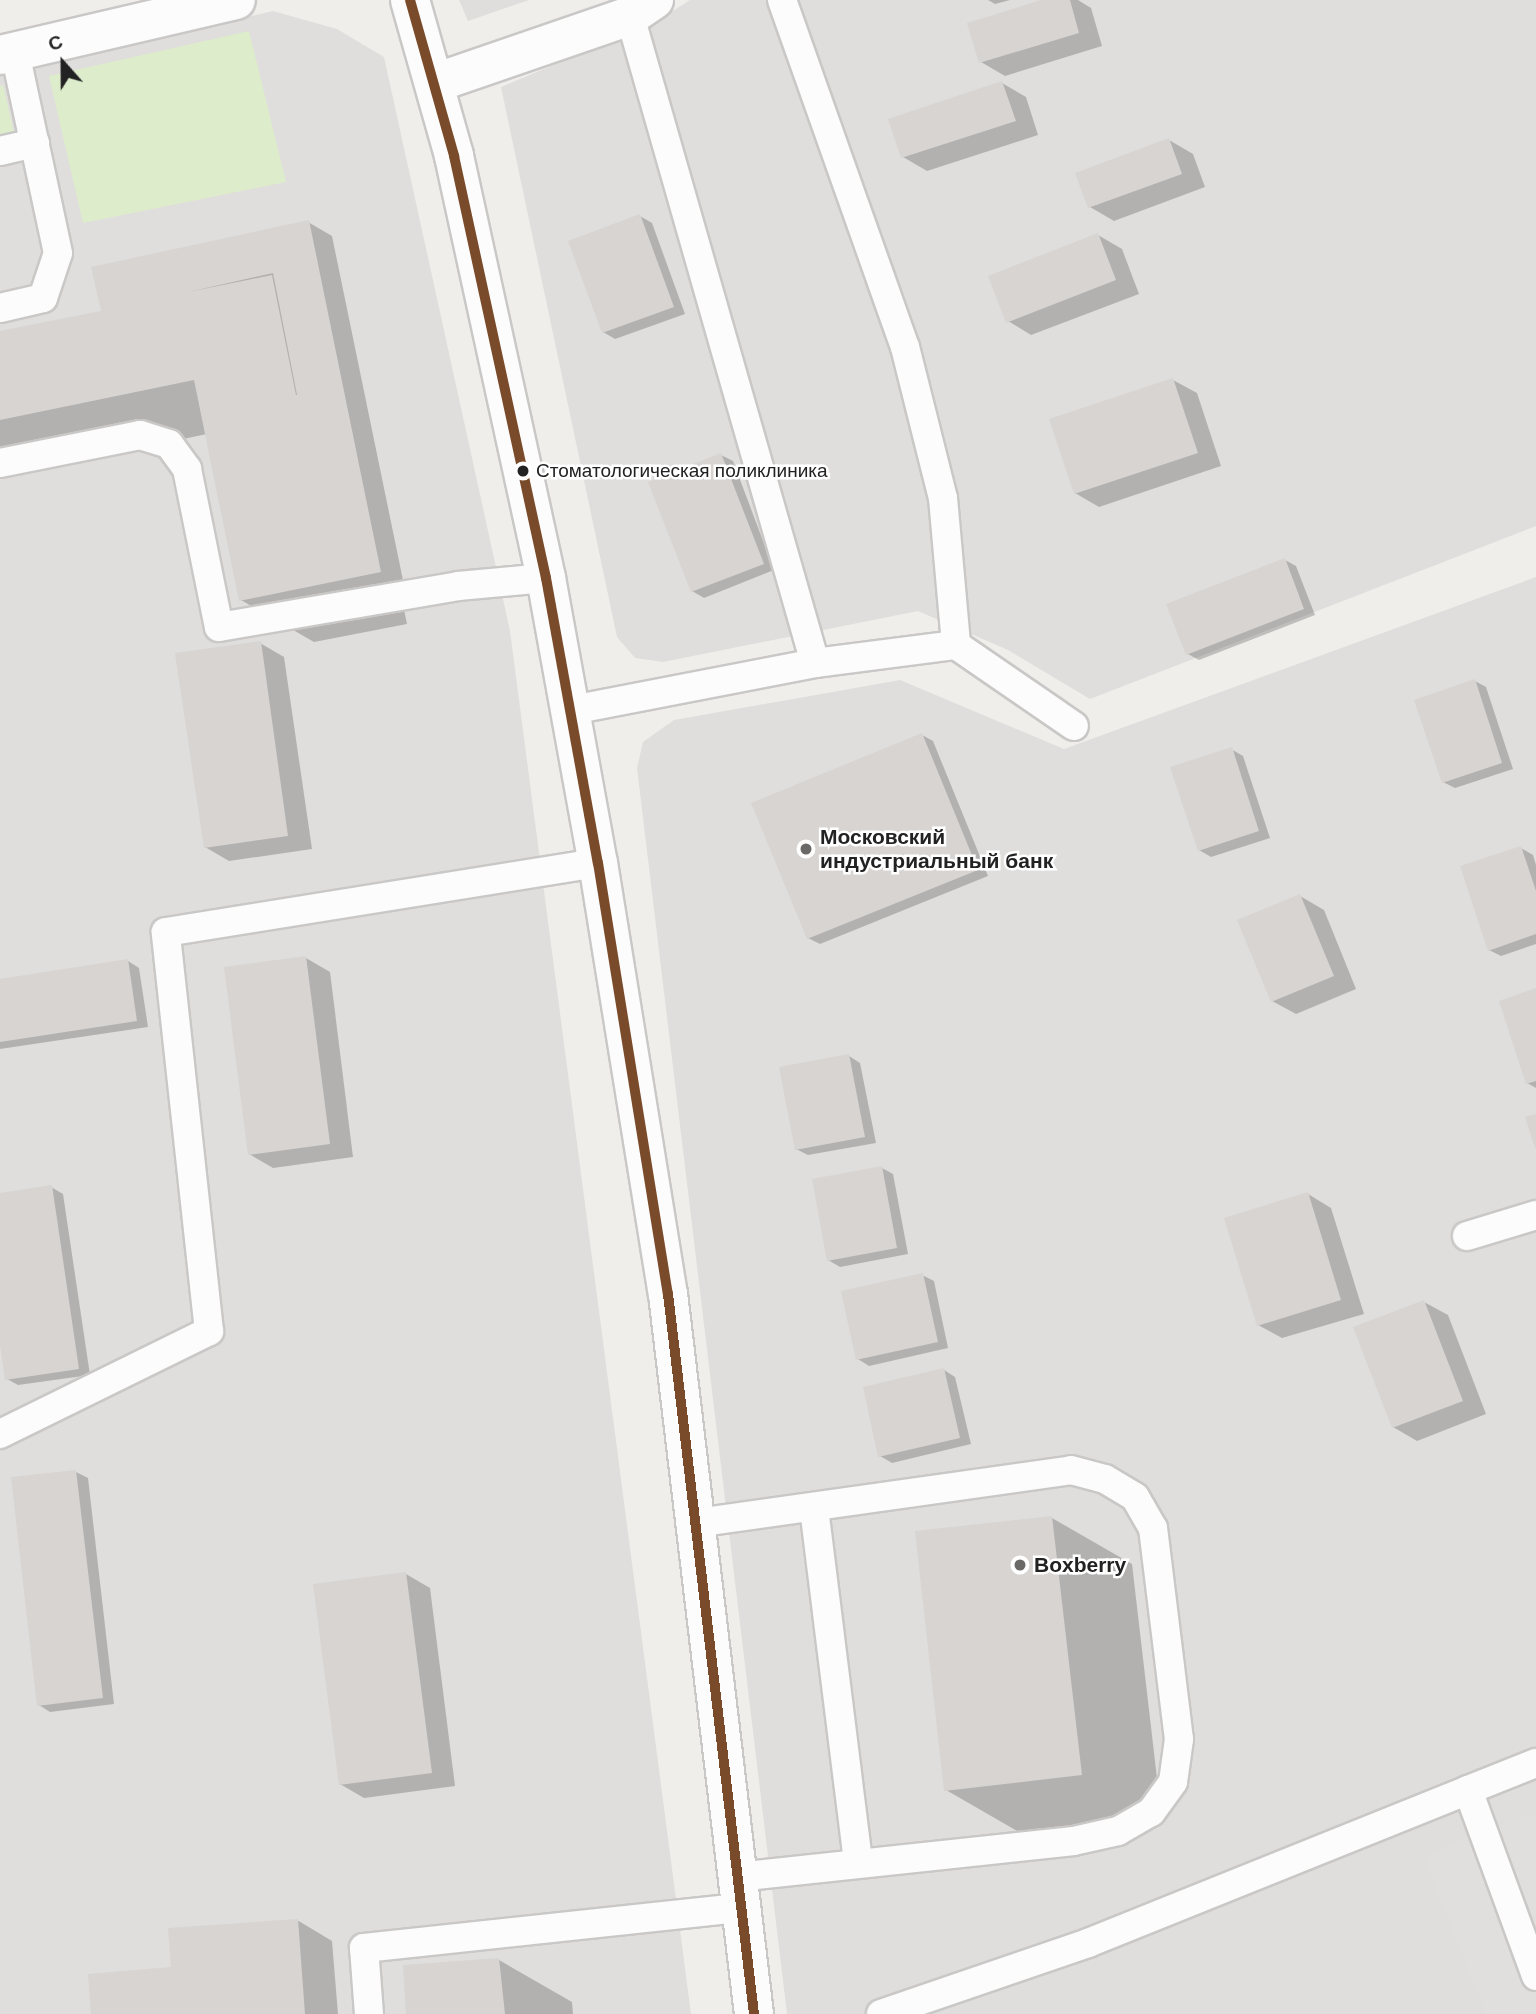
<!DOCTYPE html>
<html>
<head>
<meta charset="utf-8">
<style>
  body { margin:0 }
  #map { position:relative; width:1536px; height:2014px; overflow:hidden; background:#f0eeeb; font-family:Helvetica,sans-serif }
  div>[style] { position:absolute }
  .residential>* { inset:0; background:#dfdedc }
  .grass>* { inset:0; background:#ddeccb }
  .parking>* { inset:0; background:#e0dfde }
  .shadow>* { inset:0; background:#0003 }
  .building>* { inset:0; background:#d7d4d2 }
  .roads { filter:drop-shadow(2px 0 #c9c8c7) drop-shadow(-2px 0 #c9c8c7) drop-shadow(0 2px #c9c8c7) drop-shadow(0 -2px #c9c8c7) }
  .service>* { height:28px; margin:-14px; padding:0 14px; transform-origin:14px; border-radius:14px; background:#fdfcfc }
  .minor>* { height:38px; margin:-19px; padding:0 19px; transform-origin:19px; border-radius:19px; background:#fdfcfc }
  .tertiary>* { height:38px; margin:-19px; padding:0 19px; transform-origin:19px; border-radius:19px; background:#fdfcfc }
  .bus-1>* { height:10px; margin:-5px; padding:0 5px; transform-origin:5px; border-radius:5px; background:#7a4b2a }
  .dots>* { width:19px; height:19px; translate:-50% -50%; box-sizing:border-box; border:4px solid #fff; border-radius:50% }
  span { translate:-50% -50%; white-space:nowrap; text-align:center; line-height:1.15; -webkit-text-stroke:5px #fff; paint-order:stroke }
  .bus-label { font-size:19px; color:#222 }
  .left { translate:0 -50%; text-align:left }
  .poi-label { font-size:21px; color:#222; font-weight:700 }
  .north { position:absolute; left:28px; top:28px; width:70px; height:70px; -webkit-text-stroke:5px #fff; paint-order:stroke; rotate:339deg; font-size:19px; font-weight:700; line-height:28px; text-align:center; color:#222 }
  .north::after { content:''; display:block; margin:auto; width:24px; height:32px; background:#222; clip-path:polygon(50% 0,100% 100%,50% 72%,0 100%) }
</style>
</head>
<body>
<div id="map">
  <div class="residential">
    <i style="clip-path:polygon(459px 0,529px 0,468px 21px)"></i>
    <i style="clip-path:polygon(690px 0,1536px 0,1536px 526px,1090px 699px,1008px 650px,918px 611px,663px 662px,635px 658px,617px 637px,501px 87px,654px 23px)"></i>
    <i style="clip-path:polygon(273px 11px,337px 29px,384px 57px,510px 631px,691px 2014px,0 2014px,0 74px)"></i>
    <i style="clip-path:polygon(1536px 577px,1536px 2014px,787px 2014px,637px 768px,643px 742px,674px 720px,900px 680px,1064px 749px)"></i>
  </div>
  <div class="grass">
    <i style="clip-path:polygon(249px 31px,286px 182px,83px 223px,49px 76px)"></i>
    <i style="clip-path:polygon(3px 85px,15px 137px,0 141px,0 86px)"></i>
  </div>
  <div class="parking">
    <i style="clip-path:polygon(1536px 1814px,1536px 2014px,1486px 2014px,1425px 1859px,1482px 1829px)"></i>
  </div>
  <div class="shadow">
    <i style="clip-path:polygon(988px 0,1010px 0,995px 4px)"></i>
    <i style="clip-path:polygon(1047px 0,1078px 0,1091px 8px,1102px 46px,1005px 76px,981px 62px)"></i>
    <i style="clip-path:polygon(1002px 83px,1026px 97px,1038px 135px,927px 171px,903px 157px)"></i>
    <i style="clip-path:polygon(1169px 140px,1193px 154px,1205px 187px,1114px 221px,1090px 207px)"></i>
    <i style="clip-path:polygon(640px 216px,652px 223px,685px 314px,615px 339px,603px 332px)"></i>
    <i style="clip-path:polygon(308px 222px,332px 236px,404px 585px,399px 586px,407px 624px,314px 642px,241px 600px,207px 434px,0 477px,0 333px,103px 312px)"></i>
    <i style="clip-path:polygon(1098px 235px,1122px 249px,1139px 294px,1031px 335px,1008px 321px)"></i>
    <i style="clip-path:polygon(1173px 380px,1197px 393px,1221px 466px,1099px 507px,1075px 493px)"></i>
    <i style="clip-path:polygon(721px 455px,733px 461px,774px 570px,704px 598px,692px 591px)"></i>
    <i style="clip-path:polygon(1285px 560px,1296px 566px,1315px 615px,1199px 660px,1188px 654px)"></i>
    <i style="clip-path:polygon(260px 643px,284px 657px,312px 849px,229px 861px,205px 847px)"></i>
    <i style="clip-path:polygon(1475px 681px,1486px 687px,1513px 769px,1455px 788px,1443px 782px)"></i>
    <i style="clip-path:polygon(922px 735px,933px 741px,988px 876px,820px 944px,808px 938px)"></i>
    <i style="clip-path:polygon(1231px 749px,1243px 756px,1270px 838px,1211px 857px,1199px 850px)"></i>
    <i style="clip-path:polygon(1521px 848px,1533px 855px,1536px 865px,1536px 944px,1501px 956px,1489px 950px)"></i>
    <i style="clip-path:polygon(1300px 896px,1324px 910px,1356px 989px,1296px 1014px,1272px 1001px)"></i>
    <i style="clip-path:polygon(306px 958px,330px 972px,353px 1157px,273px 1168px,249px 1154px)"></i>
    <i style="clip-path:polygon(128px 961px,139px 968px,148px 1027px,0 1049px,0 981px)"></i>
    <i style="clip-path:polygon(1536px 990px,1536px 1088px,1527px 1083px)"></i>
    <i style="clip-path:polygon(849px 1056px,860px 1063px,876px 1143px,808px 1155px,796px 1149px)"></i>
    <i style="clip-path:polygon(882px 1168px,893px 1174px,908px 1254px,840px 1267px,828px 1260px)"></i>
    <i style="clip-path:polygon(51px 1187px,63px 1194px,90px 1375px,18px 1385px,7px 1379px,0 1333px,0 1195px)"></i>
    <i style="clip-path:polygon(1308px 1194px,1331px 1208px,1364px 1314px,1282px 1338px,1258px 1325px)"></i>
    <i style="clip-path:polygon(922px 1275px,934px 1281px,948px 1348px,869px 1366px,858px 1359px)"></i>
    <i style="clip-path:polygon(1424px 1302px,1448px 1315px,1486px 1414px,1417px 1441px,1393px 1427px)"></i>
    <i style="clip-path:polygon(944px 1370px,955px 1377px,971px 1444px,892px 1463px,880px 1456px)"></i>
    <i style="clip-path:polygon(76px 1472px,88px 1478px,114px 1704px,50px 1712px,39px 1705px)"></i>
    <i style="clip-path:polygon(1052px 1518px,1132px 1564px,1162px 1821px,1026px 1836px,946px 1790px)"></i>
    <i style="clip-path:polygon(406px 1574px,430px 1588px,455px 1786px,364px 1798px,340px 1784px)"></i>
    <i style="clip-path:polygon(297px 1920px,332px 1941px,338px 2014px,92px 2014px,173px 1969px)"></i>
    <i style="clip-path:polygon(499px 1960px,572px 2002px,573px 2014px,408px 2014px)"></i>
  </div>
  <div class="building">
    <i style="clip-path:polygon(1041px 0,1070px 0,1079px 33px,979px 63px,967px 23px)"></i>
    <i style="clip-path:polygon(1002px 81px,1016px 121px,901px 158px,888px 119px)"></i>
    <i style="clip-path:polygon(1169px 138px,1182px 174px,1088px 208px,1075px 173px)"></i>
    <i style="clip-path:polygon(640px 214px,674px 307px,602px 333px,568px 241px)"></i>
    <i style="clip-path:polygon(evenodd,309px 220px,381px 572px,239px 601px,194px 380px,0 420px,0 331px,101px 311px,91px 267px,309px 220px,273px 273px,297px 395px,296px 395px,272px 275px,188px 292px,273px 273px)"></i>
    <i style="clip-path:polygon(1098px 233px,1116px 280px,1006px 323px,988px 276px)"></i>
    <i style="clip-path:polygon(1173px 378px,1198px 453px,1074px 494px,1049px 419px)"></i>
    <i style="clip-path:polygon(721px 453px,764px 564px,691px 592px,648px 482px)"></i>
    <i style="clip-path:polygon(1285px 558px,1304px 609px,1186px 655px,1166px 604px)"></i>
    <i style="clip-path:polygon(261px 641px,288px 836px,204px 848px,175px 653px)"></i>
    <i style="clip-path:polygon(1475px 679px,1502px 763px,1442px 783px,1414px 700px)"></i>
    <i style="clip-path:polygon(922px 733px,978px 870px,807px 939px,751px 803px)"></i>
    <i style="clip-path:polygon(1232px 747px,1259px 831px,1198px 851px,1170px 767px)"></i>
    <i style="clip-path:polygon(1521px 846px,1536px 891px,1536px 934px,1488px 951px,1460px 866px)"></i>
    <i style="clip-path:polygon(1300px 894px,1334px 976px,1271px 1002px,1237px 920px)"></i>
    <i style="clip-path:polygon(306px 956px,330px 1144px,248px 1155px,224px 967px)"></i>
    <i style="clip-path:polygon(128px 959px,137px 1021px,0 1042px,0 979px)"></i>
    <i style="clip-path:polygon(1536px 988px,1536px 1081px,1526px 1084px,1499px 1001px)"></i>
    <i style="clip-path:polygon(849px 1054px,865px 1137px,795px 1150px,779px 1067px)"></i>
    <i style="clip-path:polygon(1536px 1114px,1536px 1148px,1535px 1148px,1525px 1117px)"></i>
    <i style="clip-path:polygon(882px 1166px,897px 1248px,827px 1261px,812px 1179px)"></i>
    <i style="clip-path:polygon(52px 1185px,79px 1369px,5px 1380px,0 1345px,0 1193px)"></i>
    <i style="clip-path:polygon(1308px 1192px,1341px 1300px,1257px 1326px,1224px 1218px)"></i>
    <i style="clip-path:polygon(923px 1273px,938px 1342px,856px 1360px,841px 1291px)"></i>
    <i style="clip-path:polygon(1424px 1300px,1463px 1401px,1392px 1428px,1353px 1327px)"></i>
    <i style="clip-path:polygon(944px 1368px,960px 1438px,878px 1457px,863px 1387px)"></i>
    <i style="clip-path:polygon(76px 1470px,103px 1698px,37px 1706px,11px 1477px)"></i>
    <i style="clip-path:polygon(1052px 1516px,1082px 1775px,944px 1791px,915px 1531px)"></i>
    <i style="clip-path:polygon(406px 1572px,432px 1773px,339px 1785px,313px 1584px)"></i>
    <i style="clip-path:polygon(298px 1919px,305px 2014px,91px 2014px,88px 1974px,171px 1967px,168px 1928px)"></i>
    <i style="clip-path:polygon(499px 1958px,505px 2014px,406px 2014px,403px 1965px)"></i>
  </div>
  <div class="roads">
    <div class="service">
      <i style="left:782px;top:0;width:368px;rotate:70.5deg"></i>
      <i style="left:905px;top:347px;width:156px;rotate:75.9deg"></i>
      <i style="left:943px;top:498px;width:148px;rotate:84.9deg"></i>
      <i style="left:630px;top:16px;width:673px;rotate:74.04deg"></i>
      <i style="left:0;top:151px;width:36px;rotate:-13deg"></i>
      <i style="left:0;top:308px;width:44px;rotate:-13.1deg"></i>
      <i style="left:43px;top:298px;width:47px;rotate:-71.6deg"></i>
      <i style="left:58px;top:253px;width:206px;rotate:-102.1deg"></i>
      <i style="left:0;top:463px;width:143px;rotate:-11.3deg"></i>
      <i style="left:140px;top:435px;width:30px;rotate:17deg"></i>
      <i style="left:169px;top:444px;width:31px;rotate:54deg"></i>
      <i style="left:187px;top:469px;width:161px;rotate:78.6deg"></i>
      <i style="left:219px;top:627px;width:242px;rotate:-9.7deg"></i>
      <i style="left:458px;top:586px;width:88px;rotate:-5.2deg"></i>
      <i style="left:572px;top:710px;width:248px;rotate:-10.9deg"></i>
      <i style="left:815px;top:663px;width:142px;rotate:-7.3deg"></i>
      <i style="left:956px;top:645px;width:143px;rotate:34.5deg"></i>
      <i style="left:1467px;top:1236px;width:72px;rotate:-16.9deg"></i>
      <i style="left:0;top:1434px;width:233px;rotate:-26.2deg"></i>
      <i style="left:209px;top:1331px;width:401px;rotate:-96.2deg"></i>
      <i style="left:166px;top:932px;width:437px;rotate:-9.1deg"></i>
      <i style="left:814px;top:1508px;width:357px;rotate:82.9deg"></i>
      <i style="left:696px;top:1523px;width:379px;rotate:-8deg"></i>
      <i style="left:1071px;top:1470px;width:35px;rotate:15deg"></i>
      <i style="left:1105px;top:1479px;width:35px;rotate:31deg"></i>
      <i style="left:1135px;top:1497px;width:36px;rotate:60deg"></i>
      <i style="left:1153px;top:1528px;width:213px;rotate:83deg"></i>
      <i style="left:1179px;top:1739px;width:43px;rotate:97.9deg"></i>
      <i style="left:1173px;top:1782px;width:37px;rotate:126deg"></i>
      <i style="left:1151px;top:1812px;width:38px;rotate:150deg"></i>
      <i style="left:1118px;top:1831px;width:45px;rotate:167.2deg"></i>
      <i style="left:1074px;top:1841px;width:339px;rotate:173.9deg"></i>
      <i style="left:1468px;top:1790px;width:73px;rotate:-21.7deg"></i>
      <i style="left:369px;top:2014px;width:66px;rotate:-94.3deg"></i>
      <i style="left:364px;top:1948px;width:379px;rotate:-6.1deg"></i>
      <i style="left:881px;top:2014px;width:219px;rotate:-18.9deg"></i>
      <i style="left:1088px;top:1943px;width:410px;rotate:-21.9deg"></i>
      <i style="left:1468px;top:1790px;width:198px;rotate:69.9deg"></i>
    </div>
    <div class="minor">
      <i style="left:435px;top:83px;width:206px;rotate:-19deg"></i>
      <i style="left:630px;top:16px;width:29px;rotate:-34deg"></i>
    </div>
    <div class="tertiary">
      <i style="left:410px;top:0;width:162px;rotate:74.2deg"></i>
      <i style="left:454px;top:156px;width:432px;rotate:77.7deg"></i>
      <i style="left:546px;top:578px;width:290px;rotate:79.7deg"></i>
      <i style="left:598px;top:863px;width:437px;rotate:80.8deg"></i>
      <i style="left:668px;top:1294px;width:725px;rotate:83.19deg"></i>
      <i style="left:0;top:55px;width:242px;rotate:-13.1deg"></i>
    </div>
  </div>
  <div class="bus-1">
    <i style="left:410px;top:0;width:162px;rotate:74.2deg"></i>
    <i style="left:454px;top:156px;width:432px;rotate:77.7deg"></i>
    <i style="left:546px;top:578px;width:290px;rotate:79.7deg"></i>
    <i style="left:598px;top:863px;width:437px;rotate:80.8deg"></i>
    <i style="left:668px;top:1294px;width:725px;rotate:83.19deg"></i>
  </div>
  <div class="dots">
    <i style="left:523px;top:471px;background:#222"></i>
    <i style="left:806px;top:849px;background:#6a6968"></i>
    <i style="left:1020px;top:1565px;background:#6a6968"></i>
  </div>
  <div class="bus-label">
    <span class="left" style="left:536px;top:471px">Стоматологическая поликлиника</span>
  </div>
  <div class="poi-label">
    <span class="left" style="left:820px;top:849px">Московский<br>индустриальный банк</span>
    <span class="left" style="left:1034px;top:1565px">Boxberry</span>
  </div>
  <div class="north">С</div>
</div>
</body>
</html>
